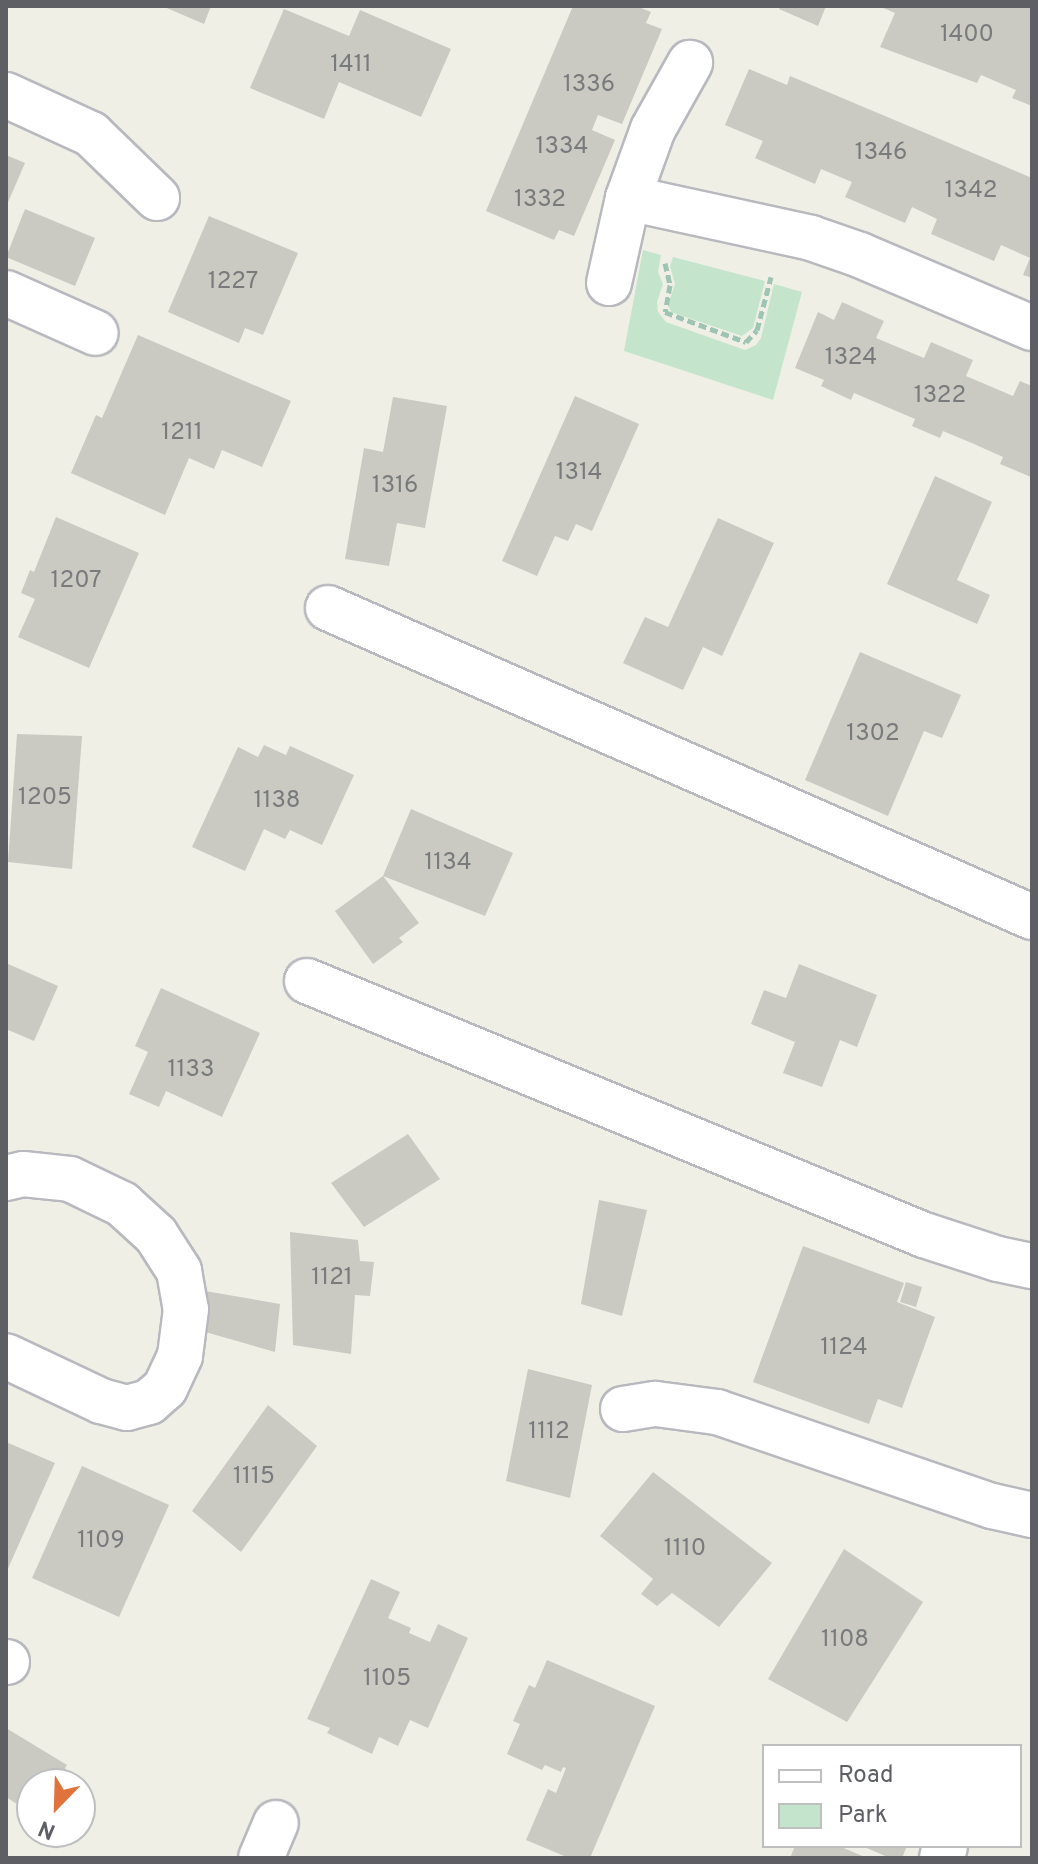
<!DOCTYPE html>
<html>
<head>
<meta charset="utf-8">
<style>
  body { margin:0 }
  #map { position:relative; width:1038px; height:1864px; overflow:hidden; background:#efefe6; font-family:Overpass,sans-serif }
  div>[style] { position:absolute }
  .green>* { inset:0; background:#c4e5cc }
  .building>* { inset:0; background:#cacac2 }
  .path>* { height:5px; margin-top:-2.5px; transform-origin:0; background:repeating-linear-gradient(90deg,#9ec5b3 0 8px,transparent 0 12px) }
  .roads { filter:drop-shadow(2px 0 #b8b9bf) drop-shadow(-2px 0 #b8b9bf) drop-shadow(0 2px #b8b9bf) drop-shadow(0 -2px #b8b9bf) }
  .minor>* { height:44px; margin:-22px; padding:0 22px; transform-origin:22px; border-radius:22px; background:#fff }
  span { translate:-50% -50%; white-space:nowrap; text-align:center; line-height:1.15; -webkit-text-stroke:6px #fff; paint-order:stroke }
  .number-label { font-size:24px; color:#787a7c }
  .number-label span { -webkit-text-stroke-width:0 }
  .frame { position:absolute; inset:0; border:8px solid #5d5f65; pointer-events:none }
  .legend { position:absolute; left:762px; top:1744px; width:260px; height:104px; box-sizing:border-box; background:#fff; border:2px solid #bebfc1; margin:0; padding:10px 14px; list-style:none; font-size:24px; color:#5d5f65 }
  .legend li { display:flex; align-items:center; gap:16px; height:40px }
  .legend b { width:40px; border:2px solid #bebfc1 }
  .north { position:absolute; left:16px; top:1768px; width:80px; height:80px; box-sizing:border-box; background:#fff; border:2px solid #bebfc1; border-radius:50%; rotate:203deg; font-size:22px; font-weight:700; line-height:32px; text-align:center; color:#5d5f65 }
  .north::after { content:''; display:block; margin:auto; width:28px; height:36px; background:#e0733b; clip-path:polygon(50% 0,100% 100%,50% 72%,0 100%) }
</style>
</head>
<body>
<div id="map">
  <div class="green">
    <i style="clip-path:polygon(643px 250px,661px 255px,658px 272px,663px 284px,657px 302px,658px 312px,666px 322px,745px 350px,756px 345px,761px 338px,774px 284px,802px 292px,773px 400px,624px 351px)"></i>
    <i style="clip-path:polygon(673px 257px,765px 281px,753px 328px,742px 336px,671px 312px,668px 305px,675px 284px,670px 266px)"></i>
  </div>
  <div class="building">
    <i style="clip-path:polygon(162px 6px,211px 6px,204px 24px)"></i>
    <i style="clip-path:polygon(573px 6px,636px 6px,651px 12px,646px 23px,662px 29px,622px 124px,598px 115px,592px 130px,615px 140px,574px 236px,559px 230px,554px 240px,486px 211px)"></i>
    <i style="clip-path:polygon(781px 6px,826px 6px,818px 26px,779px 9px)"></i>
    <i style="clip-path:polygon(879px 6px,1032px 6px,1032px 106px,1012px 98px,1016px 90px,981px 75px,977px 83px,880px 47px,895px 13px)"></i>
    <i style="clip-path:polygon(284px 9px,349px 36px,360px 10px,451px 49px,421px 117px,339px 82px,324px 119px,250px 88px)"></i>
    <i style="clip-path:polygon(749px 69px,787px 85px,790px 76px,1032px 178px,1032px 278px,1023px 275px,1030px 258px,1001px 245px,994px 261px,931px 234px,937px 219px,912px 207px,905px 223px,845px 197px,852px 182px,821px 169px,815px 184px,755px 158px,763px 141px,725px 125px)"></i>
    <i style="clip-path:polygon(6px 155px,25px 163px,6px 207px)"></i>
    <i style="clip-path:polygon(25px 209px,95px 238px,75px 286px,6px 257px)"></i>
    <i style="clip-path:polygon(209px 216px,298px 253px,263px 335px,245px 328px,239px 343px,168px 312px)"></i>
    <i style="clip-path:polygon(842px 302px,884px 321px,876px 338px,924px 358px,931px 342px,973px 360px,966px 376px,1013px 396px,1020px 381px,1032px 386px,1031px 477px,1000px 464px,1003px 457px,974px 444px,943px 431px,940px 438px,912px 426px,915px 419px,854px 393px,851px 400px,821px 386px,824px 380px,795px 368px,818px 312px,834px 320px)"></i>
    <i style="clip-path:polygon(138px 335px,291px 401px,262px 467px,222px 450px,214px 469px,189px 458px,165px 515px,71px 473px,96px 415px,102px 418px)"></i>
    <i style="clip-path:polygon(575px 396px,639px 424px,592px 531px,576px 524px,568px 541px,555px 536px,537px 576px,502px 561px)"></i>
    <i style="clip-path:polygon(393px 397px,447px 406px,425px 528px,397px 523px,389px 566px,345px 559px,364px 448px,383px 452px)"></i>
    <i style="clip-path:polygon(935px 476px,992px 502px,957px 580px,990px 595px,977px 624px,887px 584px)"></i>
    <i style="clip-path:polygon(56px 517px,139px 553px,89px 668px,18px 637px,35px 599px,21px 593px,30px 570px,34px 572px)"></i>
    <i style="clip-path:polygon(718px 518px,774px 543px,722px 656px,703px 647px,683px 690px,623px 663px,645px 617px,668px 627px)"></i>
    <i style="clip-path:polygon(860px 652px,961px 695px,942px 738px,924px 731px,888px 816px,805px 780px)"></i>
    <i style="clip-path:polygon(17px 734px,82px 736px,72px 869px,8px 862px)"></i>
    <i style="clip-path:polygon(264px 745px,286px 755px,290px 746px,354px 775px,322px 845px,290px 830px,285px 839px,264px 829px,245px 871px,192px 847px,238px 747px,258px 757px)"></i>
    <i style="clip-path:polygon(411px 809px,513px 853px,485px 916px,383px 876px,419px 923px,399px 938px,403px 942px,373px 964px,335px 911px,383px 876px)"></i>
    <i style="clip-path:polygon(6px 963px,58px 986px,34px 1041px,6px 1029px)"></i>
    <i style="clip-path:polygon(799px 964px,877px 995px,857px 1047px,840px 1040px,822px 1087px,783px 1073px,795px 1042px,751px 1024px,764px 990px,786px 998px)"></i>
    <i style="clip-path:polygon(161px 988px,260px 1033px,222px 1117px,166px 1091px,159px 1107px,129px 1094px,148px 1052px,135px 1046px)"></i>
    <i style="clip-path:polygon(408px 1134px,440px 1179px,364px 1227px,331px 1183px)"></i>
    <i style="clip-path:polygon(599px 1200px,647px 1210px,622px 1316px,581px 1304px)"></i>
    <i style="clip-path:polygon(290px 1232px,358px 1240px,360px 1261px,374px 1262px,370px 1296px,355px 1295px,351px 1354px,293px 1345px)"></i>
    <i style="clip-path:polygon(803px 1246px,904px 1283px,897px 1302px,935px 1317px,902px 1408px,878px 1399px,869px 1424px,753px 1382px)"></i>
    <i style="clip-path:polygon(906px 1282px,922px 1287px,916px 1307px,900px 1302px)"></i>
    <i style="clip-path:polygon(199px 1290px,280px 1304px,275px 1352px,202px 1331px)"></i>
    <i style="clip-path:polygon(528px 1369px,592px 1385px,570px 1498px,506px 1481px)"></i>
    <i style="clip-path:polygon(268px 1405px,317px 1446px,241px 1552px,192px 1511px)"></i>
    <i style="clip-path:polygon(6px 1442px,55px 1463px,6px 1573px)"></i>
    <i style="clip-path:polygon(82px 1466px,169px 1505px,119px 1617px,32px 1578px)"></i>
    <i style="clip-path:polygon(653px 1472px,772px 1563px,719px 1627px,672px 1593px,657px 1606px,641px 1594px,653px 1579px,600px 1536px)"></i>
    <i style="clip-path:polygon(844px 1549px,923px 1602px,847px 1722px,768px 1679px)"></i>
    <i style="clip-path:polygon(371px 1579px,400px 1592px,388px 1618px,411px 1628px,409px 1633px,430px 1642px,438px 1624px,468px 1638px,428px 1728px,410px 1720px,398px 1746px,379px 1737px,372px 1754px,327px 1733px,330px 1728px,307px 1719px)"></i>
    <i style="clip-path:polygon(547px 1660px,655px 1706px,590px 1858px,569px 1858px,526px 1840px,548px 1789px,556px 1793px,566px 1768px,563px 1767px,561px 1772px,545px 1765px,542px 1770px,507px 1754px,520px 1724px,513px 1721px,529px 1685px,535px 1688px)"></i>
    <i style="clip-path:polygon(6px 1728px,67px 1765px,56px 1784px,41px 1784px,32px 1779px,17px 1804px,6px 1797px)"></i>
    <i style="clip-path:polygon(795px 1846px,839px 1846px,867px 1858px,790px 1858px)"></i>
    <i style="clip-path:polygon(862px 1846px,907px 1846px,902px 1858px,890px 1858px)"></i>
  </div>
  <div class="path">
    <i style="left:665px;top:263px;width:23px;rotate:77deg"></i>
    <i style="left:670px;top:285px;width:27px;rotate:100deg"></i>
    <i style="left:665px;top:312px;width:86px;rotate:20.3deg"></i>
    <i style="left:746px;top:342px;width:16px;rotate:-47deg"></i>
    <i style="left:757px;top:330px;width:55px;rotate:-75.2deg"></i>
  </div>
  <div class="roads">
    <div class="minor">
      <i style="left:6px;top:95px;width:94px;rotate:24.6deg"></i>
      <i style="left:91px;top:134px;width:92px;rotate:44.1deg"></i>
      <i style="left:628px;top:198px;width:187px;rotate:12.3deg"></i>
      <i style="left:811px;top:238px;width:52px;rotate:19.1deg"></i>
      <i style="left:860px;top:255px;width:187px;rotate:23deg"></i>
      <i style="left:609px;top:283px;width:87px;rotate:-77.4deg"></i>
      <i style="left:628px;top:198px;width:73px;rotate:-70.1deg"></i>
      <i style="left:653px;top:129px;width:76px;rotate:-60.7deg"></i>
      <i style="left:6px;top:293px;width:98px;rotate:24deg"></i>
      <i style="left:328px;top:608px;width:769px;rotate:23.7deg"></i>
      <i style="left:307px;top:981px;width:667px;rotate:22.38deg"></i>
      <i style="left:924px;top:1235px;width:78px;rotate:18deg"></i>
      <i style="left:998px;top:1259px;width:35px;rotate:12deg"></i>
      <i style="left:6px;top:1178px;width:17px;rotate:-13deg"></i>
      <i style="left:23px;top:1174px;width:47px;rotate:6.1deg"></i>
      <i style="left:70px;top:1179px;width:58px;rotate:25.7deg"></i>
      <i style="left:122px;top:1204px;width:46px;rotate:42.4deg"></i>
      <i style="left:156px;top:1235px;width:43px;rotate:57.4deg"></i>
      <i style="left:179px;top:1271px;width:39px;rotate:80deg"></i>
      <i style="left:186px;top:1309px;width:47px;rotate:97.3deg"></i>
      <i style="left:180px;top:1356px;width:35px;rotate:115deg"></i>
      <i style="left:165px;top:1388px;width:21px;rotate:139deg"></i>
      <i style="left:149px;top:1402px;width:23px;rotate:165deg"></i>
      <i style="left:127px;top:1408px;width:27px;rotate:-165deg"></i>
      <i style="left:101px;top:1401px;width:105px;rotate:-154.7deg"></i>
      <i style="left:623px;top:1409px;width:33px;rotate:-9deg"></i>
      <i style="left:656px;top:1404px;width:62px;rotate:7.5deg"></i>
      <i style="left:717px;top:1412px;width:291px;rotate:18.9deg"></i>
      <i style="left:992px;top:1506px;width:41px;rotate:12.7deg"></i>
      <i style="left:6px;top:1662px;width:1px"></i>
      <i style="left:261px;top:1858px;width:38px;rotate:-67deg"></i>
      <i style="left:942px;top:1858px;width:12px;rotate:-76deg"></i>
    </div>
  </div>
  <div class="number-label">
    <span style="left:967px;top:36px">1400</span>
    <span style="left:351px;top:66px">1411</span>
    <span style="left:589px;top:86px">1336</span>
    <span style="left:562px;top:148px">1334</span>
    <span style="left:881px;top:154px">1346</span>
    <span style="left:971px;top:192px">1342</span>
    <span style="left:540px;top:201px">1332</span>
    <span style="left:233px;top:283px">1227</span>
    <span style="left:851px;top:359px">1324</span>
    <span style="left:940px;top:397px">1322</span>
    <span style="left:182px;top:434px">1211</span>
    <span style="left:579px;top:474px">1314</span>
    <span style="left:395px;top:487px">1316</span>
    <span style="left:76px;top:582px">1207</span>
    <span style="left:873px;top:735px">1302</span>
    <span style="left:45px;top:799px">1205</span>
    <span style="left:277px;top:802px">1138</span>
    <span style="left:448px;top:864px">1134</span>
    <span style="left:191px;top:1071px">1133</span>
    <span style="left:332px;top:1279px">1121</span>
    <span style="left:844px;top:1349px">1124</span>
    <span style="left:549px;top:1433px">1112</span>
    <span style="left:254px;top:1478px">1115</span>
    <span style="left:101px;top:1542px">1109</span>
    <span style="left:685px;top:1550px">1110</span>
    <span style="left:845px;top:1641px">1108</span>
    <span style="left:387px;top:1680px">1105</span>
  </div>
  <div class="frame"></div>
  <ul class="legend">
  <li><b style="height:10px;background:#fff"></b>Road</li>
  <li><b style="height:22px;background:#c4e5cc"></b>Park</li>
  </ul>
  <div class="north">N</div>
</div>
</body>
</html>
